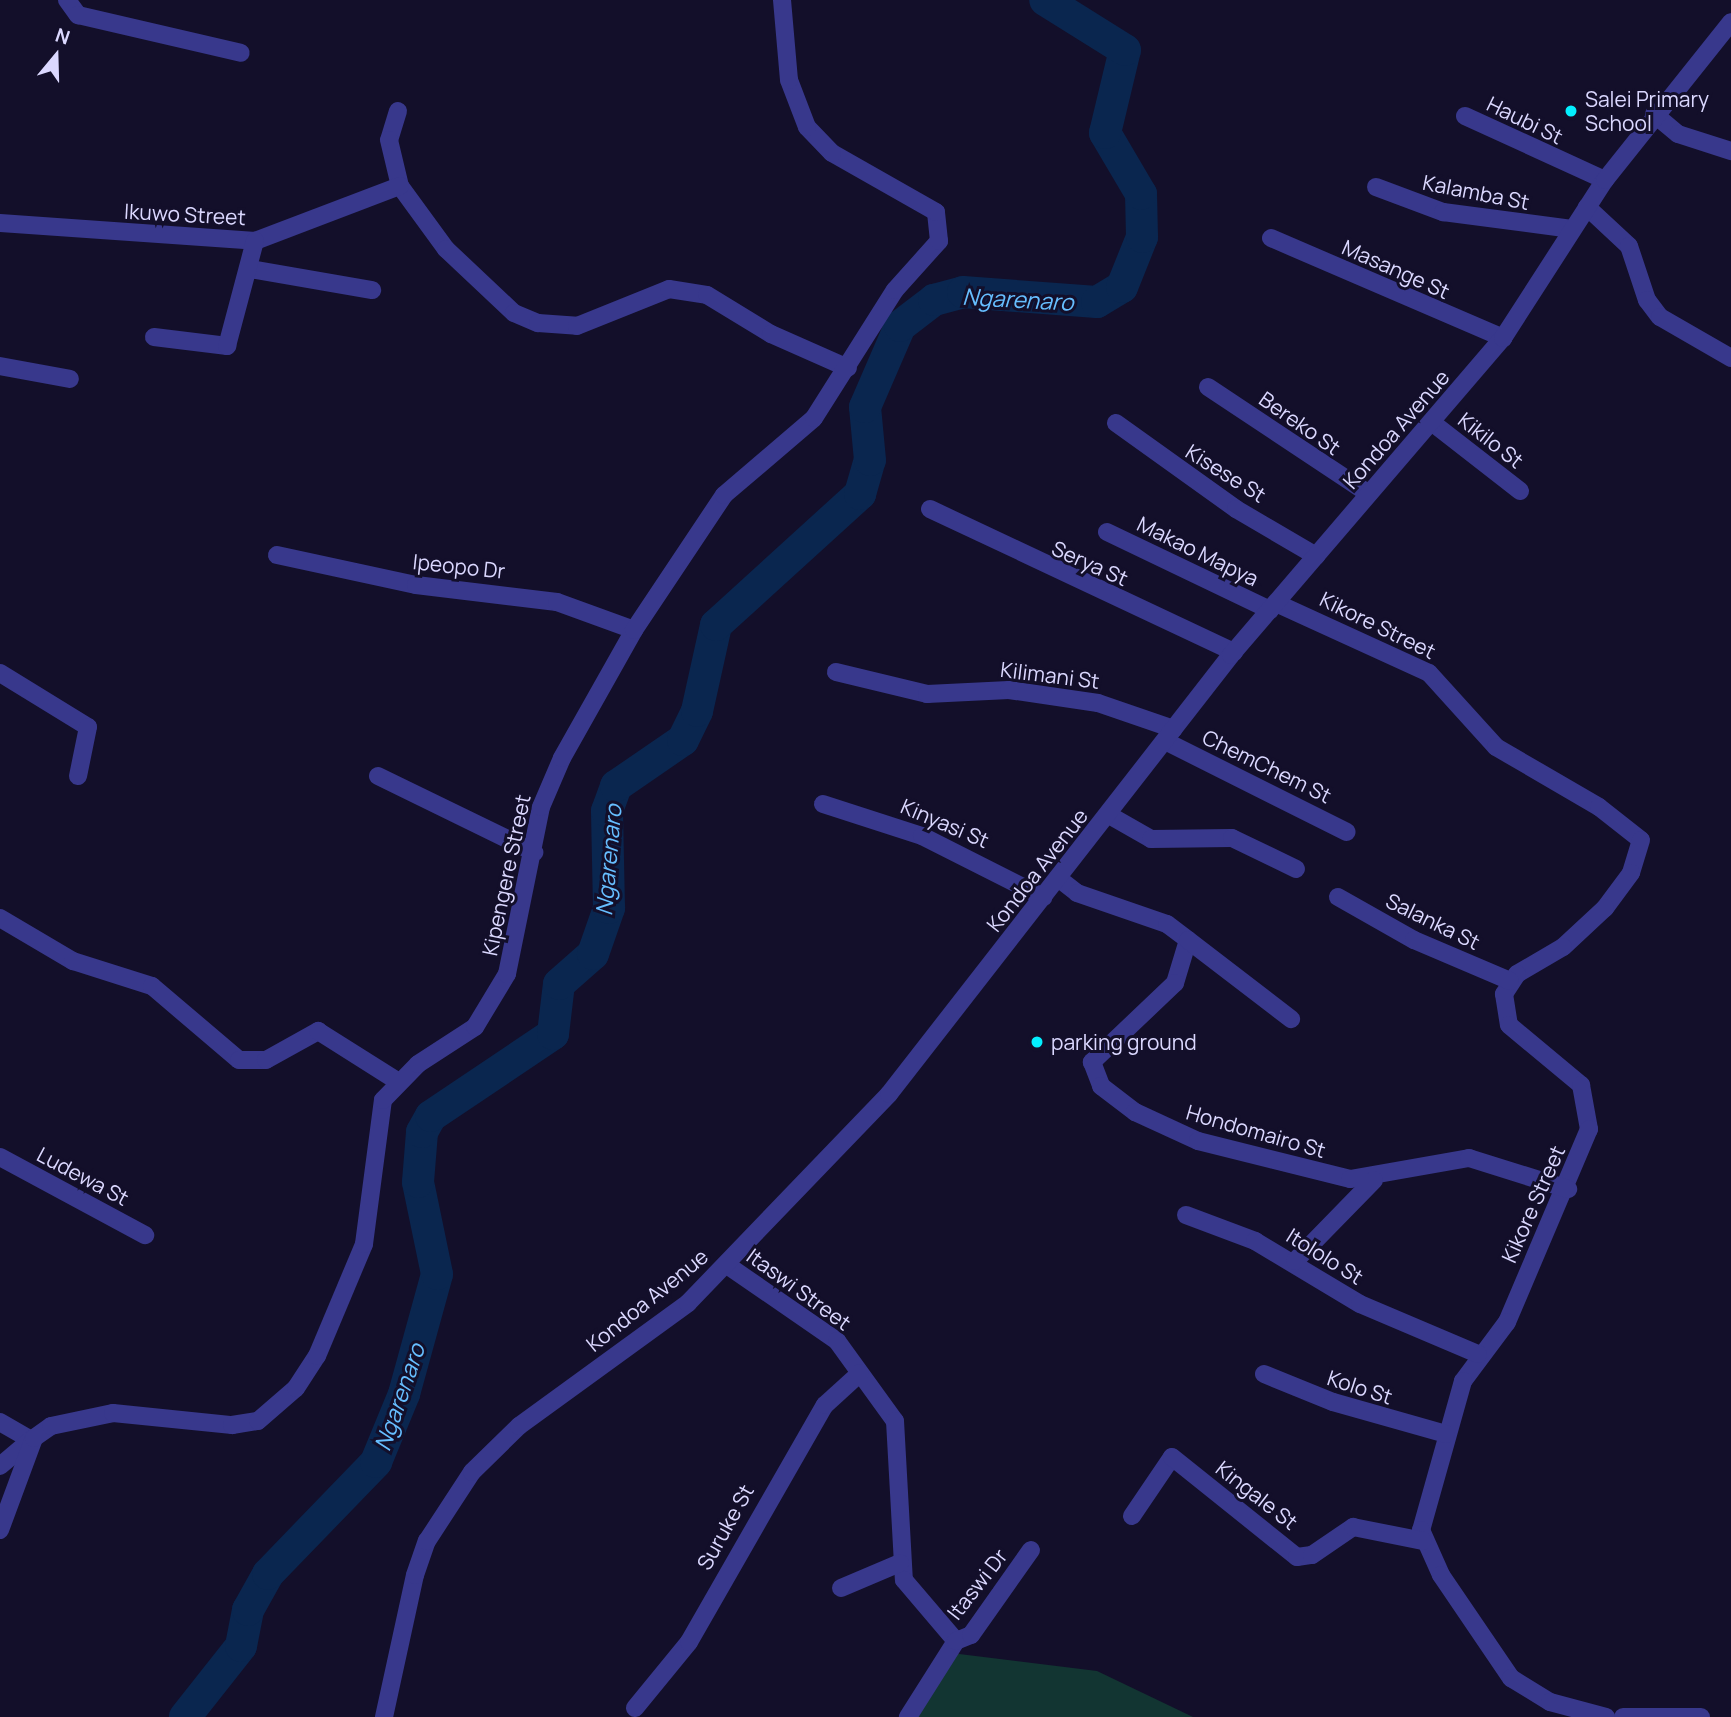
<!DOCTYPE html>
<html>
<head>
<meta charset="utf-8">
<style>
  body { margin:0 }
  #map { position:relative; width:1731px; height:1717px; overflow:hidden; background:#130f2a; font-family:Manrope,sans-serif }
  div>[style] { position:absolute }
  .green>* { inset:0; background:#123532 }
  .river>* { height:32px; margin:-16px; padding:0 16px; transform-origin:16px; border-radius:16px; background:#0a264f }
  .minor>* { height:18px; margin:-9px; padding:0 9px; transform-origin:9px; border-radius:9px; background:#38388c }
  .dots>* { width:19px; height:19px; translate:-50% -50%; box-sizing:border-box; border:4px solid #130f2a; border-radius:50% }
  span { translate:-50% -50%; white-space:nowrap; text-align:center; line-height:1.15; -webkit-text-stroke:6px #130f2a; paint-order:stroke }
  .poi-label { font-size:21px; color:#dbd8ff }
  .left { translate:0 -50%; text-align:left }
  .street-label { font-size:21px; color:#dbd8ff }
  .water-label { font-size:23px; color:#66beff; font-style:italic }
  .north { position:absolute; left:21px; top:21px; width:70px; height:70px; -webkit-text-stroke:5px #130f2a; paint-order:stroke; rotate:19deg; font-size:19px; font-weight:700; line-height:28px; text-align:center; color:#dbd8ff }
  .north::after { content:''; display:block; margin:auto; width:24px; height:32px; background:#dbd8ff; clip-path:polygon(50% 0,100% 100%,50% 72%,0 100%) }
</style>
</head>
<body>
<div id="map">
  <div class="green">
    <i style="clip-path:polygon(943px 1652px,1097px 1671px,1193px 1717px,902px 1717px)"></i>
  </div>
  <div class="river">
    <i style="left:185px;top:1717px;width:90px;rotate:-51.7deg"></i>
    <i style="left:241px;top:1646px;width:37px;rotate:-79deg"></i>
    <i style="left:248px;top:1610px;width:41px;rotate:-60.9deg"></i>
    <i style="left:268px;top:1574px;width:156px;rotate:-46deg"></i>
    <i style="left:376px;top:1462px;width:74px;rotate:-67.6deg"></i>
    <i style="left:404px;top:1394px;width:124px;rotate:-74.6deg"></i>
    <i style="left:437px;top:1274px;width:94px;rotate:-101.7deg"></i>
    <i style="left:418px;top:1182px;width:50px;rotate:-85.4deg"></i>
    <i style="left:422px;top:1132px;width:18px;rotate:-61deg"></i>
    <i style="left:431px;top:1116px;width:147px;rotate:-33.9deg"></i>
    <i style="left:553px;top:1034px;width:50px;rotate:-83.2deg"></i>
    <i style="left:559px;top:984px;width:45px;rotate:-41.4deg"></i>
    <i style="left:593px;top:954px;width:49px;rotate:-70.8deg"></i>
    <i style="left:609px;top:908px;width:97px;rotate:-91.2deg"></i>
    <i style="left:607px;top:811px;width:27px;rotate:-70deg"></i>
    <i style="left:616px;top:786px;width:81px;rotate:-34.5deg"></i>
    <i style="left:683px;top:740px;width:32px;rotate:-64deg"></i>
    <i style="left:697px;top:711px;width:88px;rotate:-77.5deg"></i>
    <i style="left:716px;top:625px;width:195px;rotate:-42.3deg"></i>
    <i style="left:860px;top:494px;width:35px;rotate:-74deg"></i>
    <i style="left:870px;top:460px;width:53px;rotate:-95.4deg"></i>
    <i style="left:865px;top:407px;width:88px;rotate:-66.6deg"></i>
    <i style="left:900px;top:326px;width:43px;rotate:-37.4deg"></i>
    <i style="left:934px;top:300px;width:30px;rotate:-15deg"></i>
    <i style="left:963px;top:292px;width:134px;rotate:4.3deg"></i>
    <i style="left:1097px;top:302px;width:29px;rotate:-31deg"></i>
    <i style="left:1122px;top:287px;width:54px;rotate:-68.2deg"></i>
    <i style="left:1142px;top:237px;width:43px;rotate:-91.3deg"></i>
    <i style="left:1141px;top:194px;width:71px;rotate:-120.5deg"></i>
    <i style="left:1105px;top:133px;width:85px;rotate:-76.5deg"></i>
    <i style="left:1125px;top:50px;width:94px;rotate:-148deg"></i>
  </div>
  <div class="minor">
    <i style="left:67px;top:0;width:19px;rotate:54deg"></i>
    <i style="left:78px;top:15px;width:167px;rotate:13.1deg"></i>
    <i style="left:398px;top:111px;width:30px;rotate:107deg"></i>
    <i style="left:389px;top:140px;width:47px;rotate:76.6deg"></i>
    <i style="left:400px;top:186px;width:78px;rotate:53.9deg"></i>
    <i style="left:446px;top:249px;width:93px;rotate:43.3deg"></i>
    <i style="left:514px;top:313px;width:26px;rotate:23deg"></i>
    <i style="left:538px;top:323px;width:39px;rotate:4deg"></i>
    <i style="left:577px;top:326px;width:99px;rotate:-21.9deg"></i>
    <i style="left:669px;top:289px;width:38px;rotate:9deg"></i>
    <i style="left:707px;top:295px;width:75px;rotate:31.4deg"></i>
    <i style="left:771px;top:334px;width:84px;rotate:23.8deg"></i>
    <i style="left:1654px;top:114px;width:31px;rotate:40deg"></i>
    <i style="left:1678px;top:134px;width:56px;rotate:17.8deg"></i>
    <i style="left:1465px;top:116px;width:154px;rotate:24.6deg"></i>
    <i style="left:1376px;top:187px;width:72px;rotate:20.5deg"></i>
    <i style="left:1443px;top:212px;width:130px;rotate:7.5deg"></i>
    <i style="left:1587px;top:207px;width:57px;rotate:42.9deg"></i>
    <i style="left:1629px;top:246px;width:57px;rotate:71.6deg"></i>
    <i style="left:1647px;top:300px;width:21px;rotate:53deg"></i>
    <i style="left:1660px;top:317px;width:82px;rotate:30deg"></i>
    <i style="left:0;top:223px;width:256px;rotate:4deg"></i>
    <i style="left:255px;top:241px;width:155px;rotate:-20.8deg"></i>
    <i style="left:1271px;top:238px;width:253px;rotate:23.3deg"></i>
    <i style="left:250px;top:269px;width:124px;rotate:9.8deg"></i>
    <i style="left:154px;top:337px;width:74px;rotate:7deg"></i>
    <i style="left:227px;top:346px;width:109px;rotate:-75.1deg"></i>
    <i style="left:0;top:366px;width:71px;rotate:10.5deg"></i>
    <i style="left:1208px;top:387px;width:193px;rotate:33.6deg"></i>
    <i style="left:1116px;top:423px;width:148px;rotate:35.6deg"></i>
    <i style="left:1236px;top:509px;width:93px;rotate:30.4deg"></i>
    <i style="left:1434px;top:424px;width:109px;rotate:37.9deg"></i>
    <i style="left:930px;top:509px;width:336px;rotate:25.2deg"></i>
    <i style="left:1107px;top:532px;width:181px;rotate:25.6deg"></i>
    <i style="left:277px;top:555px;width:142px;rotate:12.2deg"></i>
    <i style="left:416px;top:585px;width:142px;rotate:6.9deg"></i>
    <i style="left:557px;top:602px;width:82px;rotate:20deg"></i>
    <i style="left:1276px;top:603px;width:168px;rotate:24.6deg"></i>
    <i style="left:1429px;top:673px;width:100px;rotate:47.8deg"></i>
    <i style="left:1496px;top:747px;width:119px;rotate:30.2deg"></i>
    <i style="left:1599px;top:807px;width:53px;rotate:38.2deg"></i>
    <i style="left:1641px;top:840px;width:34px;rotate:107deg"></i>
    <i style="left:1631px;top:873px;width:44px;rotate:126.6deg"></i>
    <i style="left:1605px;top:908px;width:57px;rotate:137.1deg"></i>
    <i style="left:1563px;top:947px;width:53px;rotate:149.6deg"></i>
    <i style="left:1517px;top:974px;width:24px;rotate:123deg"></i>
    <i style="left:1504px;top:994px;width:31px;rotate:81deg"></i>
    <i style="left:1509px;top:1025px;width:94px;rotate:39.8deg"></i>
    <i style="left:1581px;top:1085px;width:45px;rotate:79.7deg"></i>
    <i style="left:1589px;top:1129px;width:210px;rotate:113deg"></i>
    <i style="left:1507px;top:1322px;width:74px;rotate:126.7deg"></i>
    <i style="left:1463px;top:1381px;width:155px;rotate:105.7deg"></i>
    <i style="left:1421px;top:1530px;width:49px;rotate:66deg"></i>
    <i style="left:1441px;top:1575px;width:125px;rotate:55.8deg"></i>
    <i style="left:1511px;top:1678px;width:46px;rotate:31.6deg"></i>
    <i style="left:1550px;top:1702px;width:58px;rotate:15deg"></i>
    <i style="left:836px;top:672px;width:94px;rotate:13.6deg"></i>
    <i style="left:927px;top:694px;width:82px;rotate:-2.8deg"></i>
    <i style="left:1009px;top:690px;width:90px;rotate:8.3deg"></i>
    <i style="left:1098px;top:703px;width:80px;rotate:18.9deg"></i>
    <i style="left:0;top:673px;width:103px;rotate:31.5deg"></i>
    <i style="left:88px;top:727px;width:50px;rotate:101.5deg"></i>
    <i style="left:1165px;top:741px;width:203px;rotate:26.6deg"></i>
    <i style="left:378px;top:776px;width:174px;rotate:26deg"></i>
    <i style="left:823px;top:804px;width:104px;rotate:17.9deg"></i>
    <i style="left:922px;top:836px;width:136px;rotate:26.8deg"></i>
    <i style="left:1109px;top:815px;width:48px;rotate:29.7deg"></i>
    <i style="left:1151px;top:839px;width:81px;rotate:-0.7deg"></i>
    <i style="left:1232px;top:838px;width:71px;rotate:25.8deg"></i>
    <i style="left:1058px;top:878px;width:24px;rotate:38deg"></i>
    <i style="left:1077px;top:893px;width:95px;rotate:19deg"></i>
    <i style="left:1167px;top:924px;width:26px;rotate:37deg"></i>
    <i style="left:1188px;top:940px;width:45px;rotate:106.8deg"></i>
    <i style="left:1175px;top:983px;width:115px;rotate:136.4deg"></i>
    <i style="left:1092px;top:1062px;width:26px;rotate:69deg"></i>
    <i style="left:1101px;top:1086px;width:43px;rotate:37.4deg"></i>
    <i style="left:1135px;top:1112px;width:69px;rotate:24.7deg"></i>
    <i style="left:1198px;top:1141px;width:157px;rotate:14deg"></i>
    <i style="left:1350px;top:1179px;width:121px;rotate:-10deg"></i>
    <i style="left:1469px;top:1158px;width:104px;rotate:17.4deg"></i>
    <i style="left:1338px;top:897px;width:87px;rotate:29.5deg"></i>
    <i style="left:1414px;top:940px;width:104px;rotate:23.1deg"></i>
    <i style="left:0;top:918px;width:85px;rotate:30.5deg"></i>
    <i style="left:73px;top:961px;width:83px;rotate:17.6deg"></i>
    <i style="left:152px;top:986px;width:114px;rotate:40.4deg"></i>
    <i style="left:239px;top:1060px;width:27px"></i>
    <i style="left:266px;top:1060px;width:60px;rotate:-29.1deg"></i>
    <i style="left:318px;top:1031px;width:93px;rotate:32.3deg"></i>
    <i style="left:1188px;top:940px;width:130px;rotate:37.5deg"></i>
    <i style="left:0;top:1157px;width:165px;rotate:28.3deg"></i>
    <i style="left:1186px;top:1215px;width:74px;rotate:20.6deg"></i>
    <i style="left:1255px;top:1241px;width:122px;rotate:31deg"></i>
    <i style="left:1360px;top:1304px;width:128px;rotate:23deg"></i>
    <i style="left:1295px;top:1261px;width:113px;rotate:-45.7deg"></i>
    <i style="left:727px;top:1265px;width:134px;rotate:34.6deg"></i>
    <i style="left:837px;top:1341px;width:99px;rotate:54.1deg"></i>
    <i style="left:895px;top:1421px;width:159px;rotate:86.8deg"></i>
    <i style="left:904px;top:1580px;width:80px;rotate:49.6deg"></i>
    <i style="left:956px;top:1641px;width:90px;rotate:122.3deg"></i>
    <i style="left:1264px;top:1374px;width:74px;rotate:22.1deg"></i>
    <i style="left:1333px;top:1402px;width:117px;rotate:15.8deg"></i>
    <i style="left:0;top:1422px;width:36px;rotate:30deg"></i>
    <i style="left:0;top:1466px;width:42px;rotate:-40.2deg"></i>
    <i style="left:1132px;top:1516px;width:71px;rotate:-55.9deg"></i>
    <i style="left:1172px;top:1457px;width:160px;rotate:38.7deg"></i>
    <i style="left:1297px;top:1557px;width:15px;rotate:-8deg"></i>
    <i style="left:1312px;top:1555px;width:50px;rotate:-34.3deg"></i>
    <i style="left:1353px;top:1527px;width:71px;rotate:11.3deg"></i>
    <i style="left:0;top:1530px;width:98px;rotate:-69.7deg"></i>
    <i style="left:34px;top:1438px;width:21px;rotate:-35deg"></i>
    <i style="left:51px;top:1426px;width:63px;rotate:-11.8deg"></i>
    <i style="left:113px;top:1413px;width:120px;rotate:5.8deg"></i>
    <i style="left:232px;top:1425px;width:26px;rotate:-9deg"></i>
    <i style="left:258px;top:1421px;width:50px;rotate:-41deg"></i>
    <i style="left:296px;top:1388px;width:38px;rotate:-57deg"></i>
    <i style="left:317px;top:1356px;width:121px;rotate:-67.2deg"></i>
    <i style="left:364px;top:1244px;width:145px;rotate:-82.5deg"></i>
    <i style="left:383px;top:1100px;width:50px;rotate:-45.8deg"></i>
    <i style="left:418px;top:1064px;width:68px;rotate:-33deg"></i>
    <i style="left:475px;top:1027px;width:62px;rotate:-58.9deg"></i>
    <i style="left:507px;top:974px;width:170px;rotate:-78.5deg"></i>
    <i style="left:541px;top:807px;width:53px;rotate:-66.8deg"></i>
    <i style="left:562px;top:758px;width:147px;rotate:-60.6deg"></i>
    <i style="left:634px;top:630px;width:162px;rotate:-56.3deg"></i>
    <i style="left:724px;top:495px;width:118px;rotate:-40.5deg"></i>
    <i style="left:814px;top:418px;width:151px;rotate:-57.7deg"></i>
    <i style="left:895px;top:290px;width:66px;rotate:-48.1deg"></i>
    <i style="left:939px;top:241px;width:29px;rotate:-96deg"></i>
    <i style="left:936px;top:212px;width:120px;rotate:-150.4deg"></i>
    <i style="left:832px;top:153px;width:36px;rotate:-134deg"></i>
    <i style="left:807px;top:127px;width:50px;rotate:-111deg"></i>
    <i style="left:789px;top:80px;width:80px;rotate:-95deg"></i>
    <i style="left:841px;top:1588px;width:64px;rotate:-23deg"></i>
    <i style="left:956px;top:1641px;width:16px;rotate:-22deg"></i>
    <i style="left:971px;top:1635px;width:104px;rotate:-54.8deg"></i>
    <i style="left:635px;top:1708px;width:85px;rotate:-50.7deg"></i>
    <i style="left:689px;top:1642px;width:273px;rotate:-60.2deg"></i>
    <i style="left:825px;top:1405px;width:47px;rotate:-42.4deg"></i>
    <i style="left:384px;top:1717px;width:145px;rotate:-77.7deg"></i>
    <i style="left:415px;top:1575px;width:36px;rotate:-71deg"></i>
    <i style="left:427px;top:1541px;width:82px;rotate:-56.9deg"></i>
    <i style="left:472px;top:1472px;width:66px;rotate:-44.4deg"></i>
    <i style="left:519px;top:1426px;width:209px;rotate:-36deg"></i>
    <i style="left:688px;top:1303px;width:290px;rotate:-46.1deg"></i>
    <i style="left:889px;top:1094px;width:556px;rotate:-52.08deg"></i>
    <i style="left:1231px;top:655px;width:418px;rotate:-49.4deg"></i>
    <i style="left:1503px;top:338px;width:188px;rotate:-57.2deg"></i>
    <i style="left:1605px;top:180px;width:202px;rotate:-51.4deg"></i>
    <i style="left:1623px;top:1717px;width:78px"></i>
  </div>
  <div class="dots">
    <i style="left:1571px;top:111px;background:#04efff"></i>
    <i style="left:1037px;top:1042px;background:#04efff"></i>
  </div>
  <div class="poi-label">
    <span class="left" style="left:1585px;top:111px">Salei Primary<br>School</span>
    <span class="left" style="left:1051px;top:1042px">parking ground</span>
  </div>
  <div class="street-label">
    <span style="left:1525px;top:120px;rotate:26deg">Haubi St</span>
    <span style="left:1476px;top:192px;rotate:11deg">Kalamba St</span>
    <span style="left:185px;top:214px;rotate:3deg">Ikuwo Street</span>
    <span style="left:1396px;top:269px;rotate:24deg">Masange St</span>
    <span style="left:1300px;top:423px;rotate:35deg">Bereko St</span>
    <span style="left:1396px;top:429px;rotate:-49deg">Kondoa Avenue</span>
    <span style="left:1491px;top:440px;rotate:38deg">Kikilo St</span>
    <span style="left:1226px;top:473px;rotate:32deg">Kisese St</span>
    <span style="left:1198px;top:551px;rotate:26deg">Makao Mapya</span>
    <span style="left:1090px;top:563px;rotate:24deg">Serya St</span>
    <span style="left:459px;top:566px;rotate:6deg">Ipeopo Dr</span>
    <span style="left:1378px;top:625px;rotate:26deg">Kikore Street</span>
    <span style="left:1050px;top:675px;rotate:7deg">Kilimani St</span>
    <span style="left:1267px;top:766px;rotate:26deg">ChemChem St</span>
    <span style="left:945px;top:823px;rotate:23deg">Kinyasi St</span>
    <span style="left:1037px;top:870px;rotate:-52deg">Kondoa Avenue</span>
    <span style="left:506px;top:875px;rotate:-78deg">Kipengere Street</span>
    <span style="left:1433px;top:921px;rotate:26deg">Salanka St</span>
    <span style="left:1256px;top:1131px;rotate:16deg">Hondomairo St</span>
    <span style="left:83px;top:1176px;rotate:28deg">Ludewa St</span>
    <span style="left:1533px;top:1204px;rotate:-66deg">Kikore Street</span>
    <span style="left:1325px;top:1256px;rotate:32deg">Itololo St</span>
    <span style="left:799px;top:1289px;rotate:36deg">Itaswi Street</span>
    <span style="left:647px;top:1300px;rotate:-39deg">Kondoa Avenue</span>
    <span style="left:1360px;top:1387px;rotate:18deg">Kolo St</span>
    <span style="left:1257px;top:1495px;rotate:38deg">Kingale St</span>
    <span style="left:725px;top:1527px;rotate:-61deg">Suruke St</span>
    <span style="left:977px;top:1584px;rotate:-52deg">Itaswi Dr</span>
  </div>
  <div class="water-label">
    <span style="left:1018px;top:299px;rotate:3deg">Ngarenaro</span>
    <span style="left:608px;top:860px;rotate:-85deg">Ngarenaro</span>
    <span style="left:399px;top:1397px;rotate:-71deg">Ngarenaro</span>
  </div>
  <div class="north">N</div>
</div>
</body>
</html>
